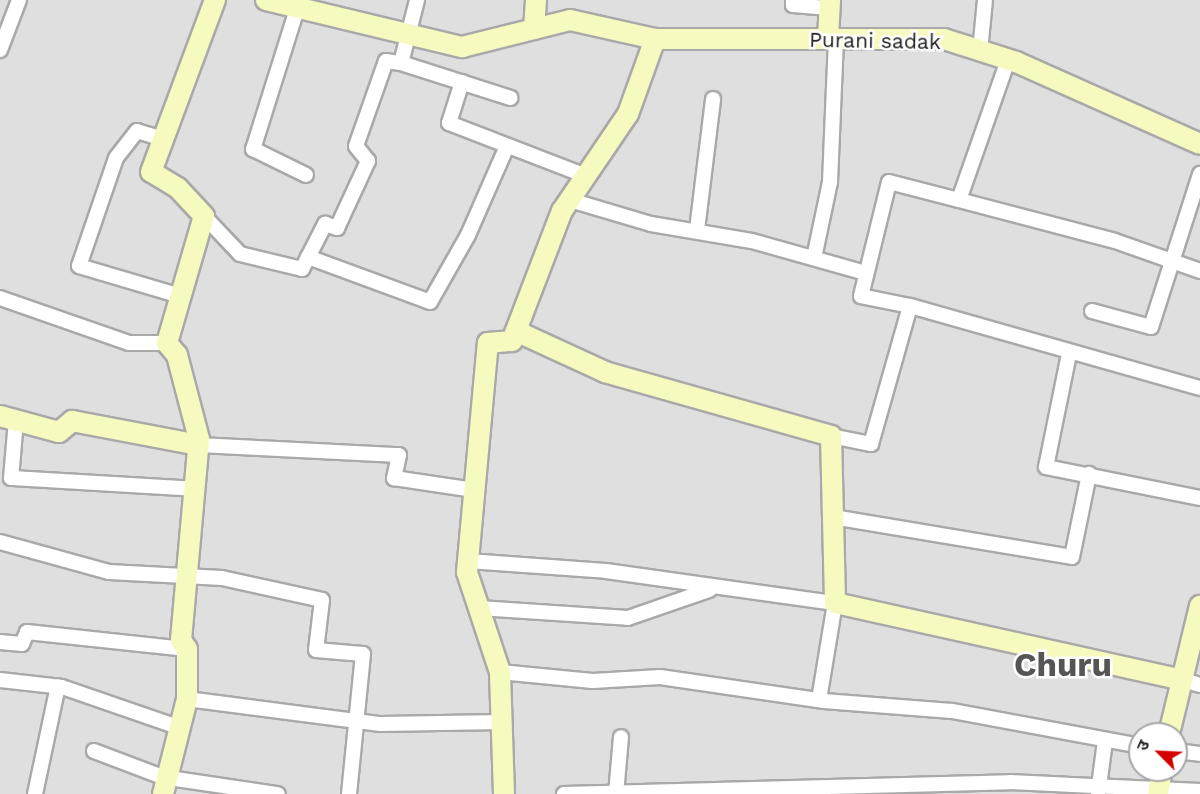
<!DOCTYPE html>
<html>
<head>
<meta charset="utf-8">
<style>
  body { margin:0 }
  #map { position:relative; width:1200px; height:794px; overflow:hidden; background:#f2efe9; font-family:"Work Sans","Noto Sans Devanagari",sans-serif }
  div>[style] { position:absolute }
  .residential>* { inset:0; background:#e0dfdf }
  .roads { filter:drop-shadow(2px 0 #a9a9a9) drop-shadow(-2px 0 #a9a9a9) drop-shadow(0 2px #a9a9a9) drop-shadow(0 -2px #a9a9a9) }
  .street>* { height:14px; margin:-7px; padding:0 7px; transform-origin:7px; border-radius:7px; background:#fff }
  .secondary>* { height:20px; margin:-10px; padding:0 10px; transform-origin:10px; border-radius:10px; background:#f7fabf }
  span { translate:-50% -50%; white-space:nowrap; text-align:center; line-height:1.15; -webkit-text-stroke:5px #fff; paint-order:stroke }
  .street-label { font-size:21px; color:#222 }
  .town-label { font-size:33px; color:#555; font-weight:700 }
  .north { position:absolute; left:1128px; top:722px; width:60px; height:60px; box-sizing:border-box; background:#fff; border:2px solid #a7a7a7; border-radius:50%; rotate:294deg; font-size:16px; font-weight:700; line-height:24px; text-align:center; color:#222 }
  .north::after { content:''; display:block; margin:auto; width:21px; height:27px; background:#d40000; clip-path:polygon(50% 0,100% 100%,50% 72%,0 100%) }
</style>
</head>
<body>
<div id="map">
  <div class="residential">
    <i style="clip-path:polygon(evenodd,0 0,1200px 0,1200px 794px,0 794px,0 0,1140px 734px,1176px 734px,1176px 770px,1140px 770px,1140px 734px)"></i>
  </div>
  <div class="roads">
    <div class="street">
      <i style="left:793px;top:0;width:5px;rotate:90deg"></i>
      <i style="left:793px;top:5px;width:36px;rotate:5deg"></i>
      <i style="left:297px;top:9px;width:147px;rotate:107.4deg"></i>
      <i style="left:253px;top:149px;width:59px;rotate:26.1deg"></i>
      <i style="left:0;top:50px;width:53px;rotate:-69.2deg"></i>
      <i style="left:980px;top:51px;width:51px;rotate:-84.4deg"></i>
      <i style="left:1008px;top:60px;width:148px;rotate:109.3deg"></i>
      <i style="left:959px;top:200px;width:161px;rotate:14.7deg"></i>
      <i style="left:1115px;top:241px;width:90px;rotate:19.4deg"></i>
      <i style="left:401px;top:63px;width:115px;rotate:17.7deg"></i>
      <i style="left:462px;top:82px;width:43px;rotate:107.6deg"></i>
      <i style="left:449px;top:123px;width:147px;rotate:21.1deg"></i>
      <i style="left:163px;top:139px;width:27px;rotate:-163deg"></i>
      <i style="left:137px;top:131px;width:34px;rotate:128deg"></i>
      <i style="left:116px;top:158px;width:114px;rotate:108.9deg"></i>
      <i style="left:79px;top:266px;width:105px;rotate:16.5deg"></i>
      <i style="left:570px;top:200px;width:84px;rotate:16.5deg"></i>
      <i style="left:651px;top:224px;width:102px;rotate:9.6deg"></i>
      <i style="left:752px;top:241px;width:118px;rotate:15.7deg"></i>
      <i style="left:204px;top:216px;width:52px;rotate:46.5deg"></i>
      <i style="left:240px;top:254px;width:64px;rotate:13.6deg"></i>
      <i style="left:302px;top:269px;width:51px;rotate:-62.9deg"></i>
      <i style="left:325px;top:224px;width:13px;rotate:18deg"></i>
      <i style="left:337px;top:228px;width:74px;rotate:-65.2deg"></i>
      <i style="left:368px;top:161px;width:19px;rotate:-129deg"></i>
      <i style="left:356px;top:146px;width:90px;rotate:-70.6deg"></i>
      <i style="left:386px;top:61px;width:15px;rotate:8deg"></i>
      <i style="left:401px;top:63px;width:65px;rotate:-75.7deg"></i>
      <i style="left:697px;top:230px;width:132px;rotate:-83deg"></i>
      <i style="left:308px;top:257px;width:130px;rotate:20.2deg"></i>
      <i style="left:430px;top:302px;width:77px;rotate:-60.4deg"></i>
      <i style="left:468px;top:235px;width:97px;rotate:-66.3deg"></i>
      <i style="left:814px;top:258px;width:78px;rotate:-78.1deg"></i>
      <i style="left:830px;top:182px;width:143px;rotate:-87.6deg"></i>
      <i style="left:0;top:298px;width:137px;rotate:19.2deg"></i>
      <i style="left:129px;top:343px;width:38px"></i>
      <i style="left:910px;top:306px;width:50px;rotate:-168.5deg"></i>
      <i style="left:861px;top:296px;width:117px;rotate:-76.2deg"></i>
      <i style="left:889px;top:182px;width:72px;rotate:14.4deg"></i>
      <i style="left:1092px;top:311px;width:61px;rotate:15.2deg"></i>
      <i style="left:1151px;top:327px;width:161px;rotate:-72.2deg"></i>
      <i style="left:1069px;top:354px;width:115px;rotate:101.5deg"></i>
      <i style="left:1046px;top:467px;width:157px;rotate:11.4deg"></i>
      <i style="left:16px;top:420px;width:58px;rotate:94.9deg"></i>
      <i style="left:11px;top:478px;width:184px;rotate:3.4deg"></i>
      <i style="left:831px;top:436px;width:41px;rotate:11.3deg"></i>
      <i style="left:871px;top:444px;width:143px;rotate:-74.2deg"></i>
      <i style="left:910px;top:306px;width:301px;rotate:15.8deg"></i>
      <i style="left:199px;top:445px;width:200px;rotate:2.9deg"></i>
      <i style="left:399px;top:455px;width:24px;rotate:102deg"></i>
      <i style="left:394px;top:478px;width:81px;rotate:8.5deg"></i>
      <i style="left:833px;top:517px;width:242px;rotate:9.5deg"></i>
      <i style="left:1072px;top:557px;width:85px;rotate:-78.4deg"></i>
      <i style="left:0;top:542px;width:113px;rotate:15.4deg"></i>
      <i style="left:109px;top:572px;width:113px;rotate:3deg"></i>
      <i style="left:222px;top:578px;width:102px;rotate:12.4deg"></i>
      <i style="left:322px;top:600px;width:50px;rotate:96.8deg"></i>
      <i style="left:316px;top:650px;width:47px;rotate:4.9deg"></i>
      <i style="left:363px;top:654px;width:141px;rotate:95.7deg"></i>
      <i style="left:468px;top:561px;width:138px;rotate:4.1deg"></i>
      <i style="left:606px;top:571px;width:231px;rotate:8deg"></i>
      <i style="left:835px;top:603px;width:98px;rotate:99.4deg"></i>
      <i style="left:479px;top:608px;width:149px;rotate:3.8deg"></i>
      <i style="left:628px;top:618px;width:86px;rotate:-19.1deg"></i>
      <i style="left:0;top:642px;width:22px;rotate:5deg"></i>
      <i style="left:22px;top:644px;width:13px;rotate:-67deg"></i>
      <i style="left:27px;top:632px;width:161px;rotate:6.1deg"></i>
      <i style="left:500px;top:672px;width:93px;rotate:5.5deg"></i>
      <i style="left:593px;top:681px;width:67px;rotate:-3.4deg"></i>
      <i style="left:660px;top:677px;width:166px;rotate:8.3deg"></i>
      <i style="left:824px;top:701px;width:128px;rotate:4.5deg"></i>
      <i style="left:952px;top:711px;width:191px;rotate:10.5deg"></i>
      <i style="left:1179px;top:679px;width:22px;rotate:16deg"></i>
      <i style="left:0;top:680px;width:62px;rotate:6.4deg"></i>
      <i style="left:62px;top:687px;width:126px;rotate:19deg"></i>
      <i style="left:187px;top:699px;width:195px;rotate:7.4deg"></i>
      <i style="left:380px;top:724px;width:122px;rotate:-0.9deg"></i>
      <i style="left:94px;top:751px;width:79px;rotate:20.7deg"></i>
      <i style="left:1176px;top:751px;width:24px;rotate:7deg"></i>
      <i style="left:169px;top:778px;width:110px;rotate:8.4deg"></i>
      <i style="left:35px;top:794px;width:110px;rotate:-78deg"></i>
      <i style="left:564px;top:794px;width:446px;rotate:-1.5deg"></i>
      <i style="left:1010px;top:782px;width:190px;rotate:2.7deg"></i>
      <i style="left:616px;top:794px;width:57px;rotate:-85deg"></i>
      <i style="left:1098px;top:794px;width:53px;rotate:-82.5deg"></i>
    </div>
    <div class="secondary">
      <i style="left:266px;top:0;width:202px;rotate:13.5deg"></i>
      <i style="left:462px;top:47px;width:111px;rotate:-14deg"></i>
      <i style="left:570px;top:20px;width:87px;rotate:12.6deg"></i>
      <i style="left:655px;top:39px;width:289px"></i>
      <i style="left:944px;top:39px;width:76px;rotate:17.7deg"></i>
      <i style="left:1016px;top:62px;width:201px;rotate:24deg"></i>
      <i style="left:534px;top:29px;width:29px;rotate:-86deg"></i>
      <i style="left:828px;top:39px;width:39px;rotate:-87deg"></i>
      <i style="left:516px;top:331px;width:98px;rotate:24.7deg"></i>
      <i style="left:605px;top:372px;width:235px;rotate:15.8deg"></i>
      <i style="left:831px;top:436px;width:167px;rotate:88.6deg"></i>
      <i style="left:835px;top:603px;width:352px;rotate:12.5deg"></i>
      <i style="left:0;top:416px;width:61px;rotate:15.2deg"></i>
      <i style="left:59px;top:432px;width:17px;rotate:-40deg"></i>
      <i style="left:72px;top:421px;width:129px;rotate:10.7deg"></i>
      <i style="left:1169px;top:734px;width:132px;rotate:-76.4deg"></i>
      <i style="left:163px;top:794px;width:98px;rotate:-75.8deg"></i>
      <i style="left:187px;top:699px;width:50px;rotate:-90deg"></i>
      <i style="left:187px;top:649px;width:11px;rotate:-124deg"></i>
      <i style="left:181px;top:640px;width:202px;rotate:-84.9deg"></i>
      <i style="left:199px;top:439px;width:87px;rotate:-104.7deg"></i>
      <i style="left:177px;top:355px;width:16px;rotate:-130deg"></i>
      <i style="left:167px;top:343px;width:132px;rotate:-73.8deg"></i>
      <i style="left:204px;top:216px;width:38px;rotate:-133deg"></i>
      <i style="left:178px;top:188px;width:31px;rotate:-149deg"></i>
      <i style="left:151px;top:172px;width:184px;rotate:-69.6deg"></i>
      <i style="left:504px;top:794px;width:122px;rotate:-91.9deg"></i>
      <i style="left:500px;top:672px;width:105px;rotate:-108.3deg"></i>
      <i style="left:467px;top:572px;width:230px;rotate:-84.8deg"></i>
      <i style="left:488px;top:343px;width:24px;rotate:-5deg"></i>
      <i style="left:512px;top:341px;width:139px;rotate:-69deg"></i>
      <i style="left:562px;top:211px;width:117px;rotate:-55.8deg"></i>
      <i style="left:628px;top:114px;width:80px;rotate:-70.2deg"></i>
      <i style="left:1158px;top:794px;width:24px;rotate:-81deg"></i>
    </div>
  </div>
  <div class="street-label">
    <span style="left:875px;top:41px;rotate:1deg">Purani sadak</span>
  </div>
  <div class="town-label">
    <span style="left:1063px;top:665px">Churu</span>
  </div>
  <div class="north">उ</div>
</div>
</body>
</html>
